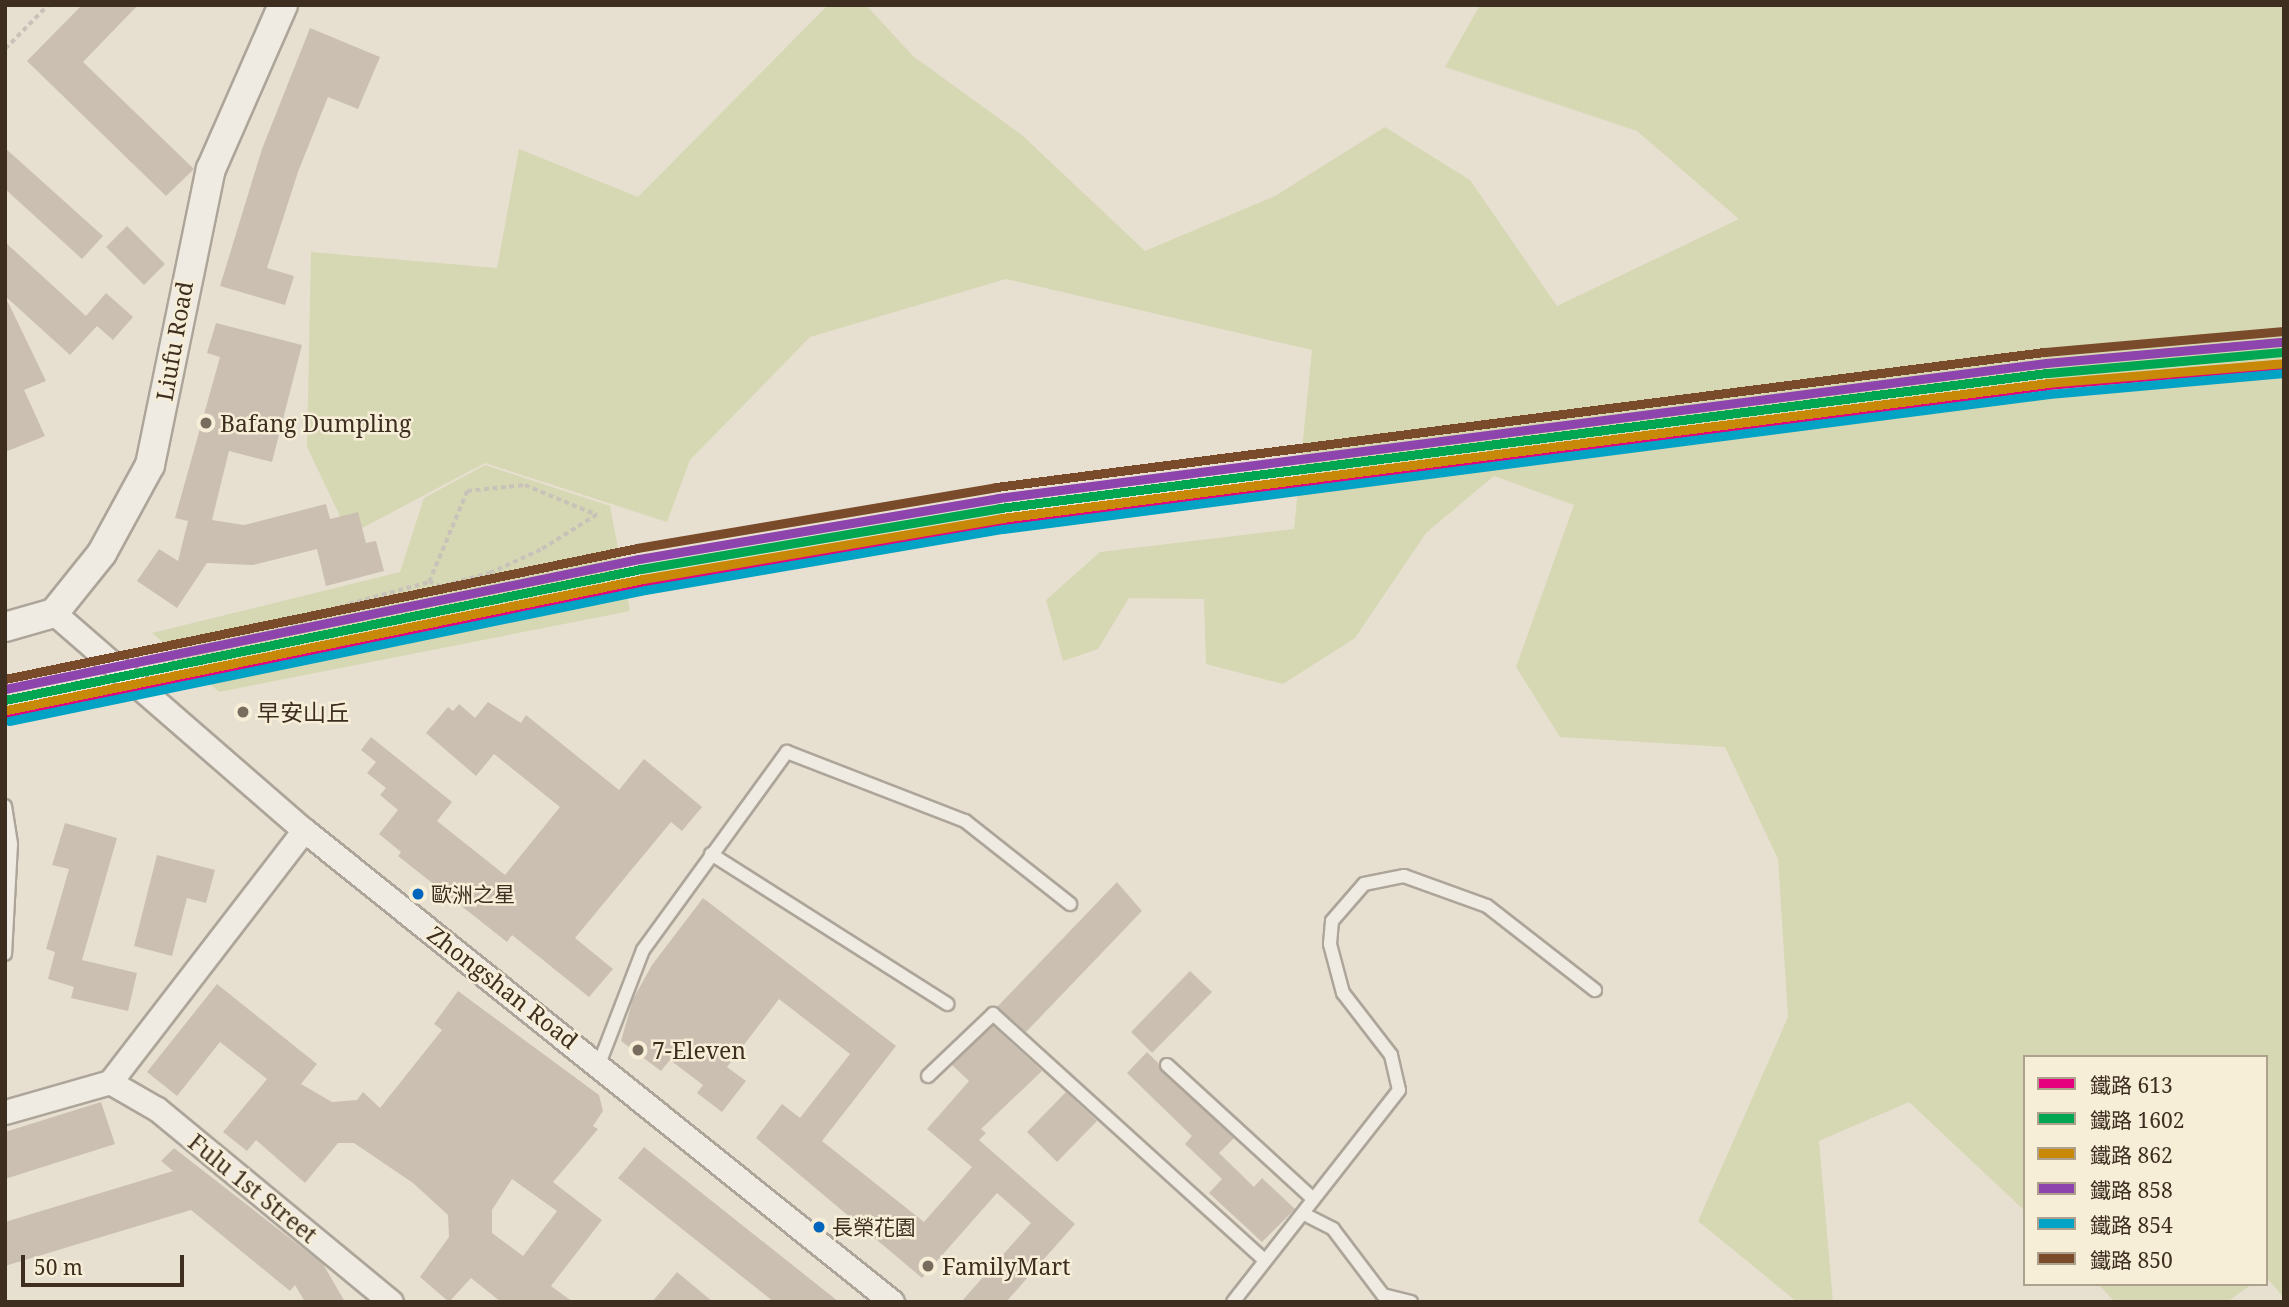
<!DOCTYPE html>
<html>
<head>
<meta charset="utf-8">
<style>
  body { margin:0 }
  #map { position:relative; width:2289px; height:1307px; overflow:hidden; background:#e7e0d1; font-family:"Noto Serif","Noto Sans TC",serif }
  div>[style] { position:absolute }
  .green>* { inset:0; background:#d6d7b3 }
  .building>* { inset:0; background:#cbbfb2 }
  .path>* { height:3.5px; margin-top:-1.75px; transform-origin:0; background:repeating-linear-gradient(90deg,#c8c2b9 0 5px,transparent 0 8.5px) }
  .roads { filter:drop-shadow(2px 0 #ada599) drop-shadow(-2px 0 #ada599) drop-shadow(0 2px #ada599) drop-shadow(0 -2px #ada599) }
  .service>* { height:12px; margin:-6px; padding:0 6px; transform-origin:6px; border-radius:6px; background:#efebe3 }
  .minor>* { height:23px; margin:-11.5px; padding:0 11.5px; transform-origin:11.5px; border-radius:11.5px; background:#efebe3 }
  .tertiary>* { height:28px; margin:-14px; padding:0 14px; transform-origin:14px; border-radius:14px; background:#efebe3 }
  .rail-1>* { height:9px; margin:-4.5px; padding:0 4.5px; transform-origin:4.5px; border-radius:4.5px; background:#e5007d }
  .rail-2>* { height:9px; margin:-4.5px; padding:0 4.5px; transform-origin:4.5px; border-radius:4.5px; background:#00a651 }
  .rail-3>* { height:9px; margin:-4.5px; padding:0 4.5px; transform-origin:4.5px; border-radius:4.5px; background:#c88808 }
  .rail-4>* { height:9px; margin:-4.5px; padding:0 4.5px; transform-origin:4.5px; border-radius:4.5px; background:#8e44ad }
  .rail-5>* { height:9px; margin:-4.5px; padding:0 4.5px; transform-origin:4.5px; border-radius:4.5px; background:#03a3c5 }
  .rail-6>* { height:9px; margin:-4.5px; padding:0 4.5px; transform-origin:4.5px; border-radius:4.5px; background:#7a4b2a }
  .dots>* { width:19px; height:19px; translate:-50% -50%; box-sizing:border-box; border:4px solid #f7eed8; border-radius:50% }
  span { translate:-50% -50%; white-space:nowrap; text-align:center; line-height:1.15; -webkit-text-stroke:5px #f7eed8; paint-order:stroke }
  .bus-label { font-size:21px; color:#3d2e20 }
  .left { translate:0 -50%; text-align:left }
  .street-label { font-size:23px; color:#3d2e20 }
  .poi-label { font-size:23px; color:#3d2e20 }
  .frame { position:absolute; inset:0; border:7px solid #3d2e20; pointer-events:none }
  .legend { position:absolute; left:2023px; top:1055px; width:245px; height:231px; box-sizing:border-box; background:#f7eed8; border:2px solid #ada18e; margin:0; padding:9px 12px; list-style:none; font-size:21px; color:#3d2e20 }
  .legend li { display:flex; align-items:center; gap:14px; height:35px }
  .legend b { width:35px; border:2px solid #ada18e }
  .scale { position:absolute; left:21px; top:1255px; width:163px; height:32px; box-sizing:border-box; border:4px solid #3d2e20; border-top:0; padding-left:9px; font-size:21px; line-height:24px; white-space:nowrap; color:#3d2e20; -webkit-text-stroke:5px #f7eed8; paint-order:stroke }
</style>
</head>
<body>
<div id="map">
  <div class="green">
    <i style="clip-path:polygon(828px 5px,866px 5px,913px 56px,1023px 136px,1145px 251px,1275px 196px,1385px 127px,1470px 180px,1557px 306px,1739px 219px,1637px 131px,1445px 67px,1480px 5px,2284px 5px,2284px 1298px,2266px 1277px,2266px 1057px,2025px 1057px,2025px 1211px,1909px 1102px,1819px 1141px,1833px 1302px,1797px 1302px,1698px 1221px,1788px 1017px,1778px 859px,1725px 747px,1560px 737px,1516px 667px,1574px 505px,1494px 476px,1426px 533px,1355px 638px,1283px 684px,1206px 664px,1204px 599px,1129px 598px,1098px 649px,1063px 661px,1046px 600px,1100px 552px,1294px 529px,1312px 350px,1006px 279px,810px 337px,690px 460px,667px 522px,485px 463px,349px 535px,307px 447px,311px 252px,497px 268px,519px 149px,638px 197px)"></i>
    <i style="clip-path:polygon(485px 465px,610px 506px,630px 611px,219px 692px,152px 633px,400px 572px,424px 498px)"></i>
    <i style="clip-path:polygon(2098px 1284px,2252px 1284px,2227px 1302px,2115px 1302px)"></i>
  </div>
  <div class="building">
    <i style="clip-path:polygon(82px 5px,138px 5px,83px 62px,194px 169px,166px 196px,27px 61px)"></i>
    <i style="clip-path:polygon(310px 28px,380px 57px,358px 109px,328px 97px,298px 172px,267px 268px,294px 276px,285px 305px,220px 286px,262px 149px)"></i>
    <i style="clip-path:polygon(5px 148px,103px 236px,82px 259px,5px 189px)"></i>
    <i style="clip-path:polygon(127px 226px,165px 264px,144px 285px,106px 247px)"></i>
    <i style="clip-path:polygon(5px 242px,86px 316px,106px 293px,133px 317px,113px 340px,97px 326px,70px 355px,5px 296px)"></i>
    <i style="clip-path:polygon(5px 296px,46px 381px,24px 390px,45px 436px,5px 452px)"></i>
    <i style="clip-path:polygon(216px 323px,302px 345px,272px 462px,229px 451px,212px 520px,244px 525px,326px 504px,330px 519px,358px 512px,366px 543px,376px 541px,384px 571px,326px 586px,317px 549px,253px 565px,207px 563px,177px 608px,137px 581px,159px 549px,178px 561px,188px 521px,175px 518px,220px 357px,207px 353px)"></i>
    <i style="clip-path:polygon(488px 702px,521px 723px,526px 715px,619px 790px,644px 759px,702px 807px,682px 831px,671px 822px,575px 938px,613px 969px,589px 997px,512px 935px,507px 942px,398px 856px,401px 852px,379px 834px,398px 810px,380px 795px,386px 788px,367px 773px,376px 762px,361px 750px,371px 737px,452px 802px,437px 821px,505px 875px,560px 807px,494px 754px,476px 776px,426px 733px,448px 707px,453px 711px,459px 704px,475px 718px)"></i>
    <i style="clip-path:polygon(65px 823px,117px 838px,82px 960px,137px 973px,128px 1011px,71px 998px,74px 987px,48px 979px,55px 952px,46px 949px,69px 869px,52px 865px)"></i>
    <i style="clip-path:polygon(157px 855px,215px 870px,206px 903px,187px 898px,172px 956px,134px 946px)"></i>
    <i style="clip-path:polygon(1117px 882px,1142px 911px,1026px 1032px,997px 1007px)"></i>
    <i style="clip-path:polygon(703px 898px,896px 1046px,822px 1141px,924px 1222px,972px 1167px,927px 1129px,969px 1081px,952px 1065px,993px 1026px,1042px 1071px,981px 1129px,986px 1133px,979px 1140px,1075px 1224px,1006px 1302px,961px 1302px,1031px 1223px,997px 1193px,922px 1278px,756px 1138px,782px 1104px,800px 1118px,850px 1054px,779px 999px,727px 1067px,746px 1081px,722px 1112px,697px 1093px,703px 1085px,670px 1060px,661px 1071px,621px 1041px,633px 999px,652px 965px)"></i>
    <i style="clip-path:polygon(1190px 971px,1212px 992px,1152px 1053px,1131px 1032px)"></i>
    <i style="clip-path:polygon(evenodd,217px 984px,317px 1064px,301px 1084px,332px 1102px,357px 1100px,363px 1092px,380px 1108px,442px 1030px,434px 1024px,458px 991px,599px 1095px,603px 1111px,593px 1126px,598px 1129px,553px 1182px,602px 1220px,551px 1286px,573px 1302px,501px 1302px,471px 1278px,449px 1302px,420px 1277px,449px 1237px,448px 1215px,413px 1183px,354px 1143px,338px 1143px,305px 1183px,256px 1140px,247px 1151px,223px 1132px,267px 1079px,220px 1042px,177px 1096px,147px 1072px,217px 984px,512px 1179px,557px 1211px,523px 1256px,492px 1233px,492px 1210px,512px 1179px)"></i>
    <i style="clip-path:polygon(1147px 1052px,1234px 1138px,1219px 1153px,1254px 1187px,1262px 1178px,1295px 1209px,1262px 1242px,1209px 1193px,1222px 1179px,1185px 1144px,1192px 1136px,1127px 1073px)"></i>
    <i style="clip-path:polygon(1066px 1092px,1097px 1121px,1057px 1162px,1027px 1132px)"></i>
    <i style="clip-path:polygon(101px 1102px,115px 1144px,5px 1179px,5px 1132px)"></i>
    <i style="clip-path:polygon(644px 1147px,839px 1302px,774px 1302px,618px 1178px)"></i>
    <i style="clip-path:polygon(174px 1148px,323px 1264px,345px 1302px,305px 1302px,295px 1285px,290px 1291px,191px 1210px,5px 1266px,5px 1222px,173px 1171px,161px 1161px)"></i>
    <i style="clip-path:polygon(677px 1272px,713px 1302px,652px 1302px)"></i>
  </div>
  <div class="path">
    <i style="left:5px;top:49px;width:62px;rotate:-45.7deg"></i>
    <i style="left:144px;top:662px;width:60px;rotate:-4.8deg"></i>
    <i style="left:204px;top:657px;width:154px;rotate:-20.1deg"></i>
    <i style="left:349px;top:604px;width:83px;rotate:-15.4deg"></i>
    <i style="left:429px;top:582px;width:99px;rotate:-67.3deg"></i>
    <i style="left:467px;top:491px;width:58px;rotate:-5.9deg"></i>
    <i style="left:525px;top:485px;width:78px;rotate:22.6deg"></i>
    <i style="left:597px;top:515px;width:66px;rotate:148deg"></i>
    <i style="left:541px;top:550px;width:55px;rotate:155.3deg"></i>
    <i style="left:491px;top:573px;width:52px;rotate:164.4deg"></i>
    <i style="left:441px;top:587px;width:13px;rotate:-157deg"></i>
  </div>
  <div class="roads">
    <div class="service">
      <i style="left:5px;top:806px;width:38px;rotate:81deg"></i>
      <i style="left:11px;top:844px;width:110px;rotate:93.1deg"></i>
      <i style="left:711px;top:854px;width:280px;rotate:32.4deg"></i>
      <i style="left:599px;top:1064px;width:122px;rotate:-68.9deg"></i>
      <i style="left:643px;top:950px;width:245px;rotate:-54deg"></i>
      <i style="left:787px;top:752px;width:191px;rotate:21.2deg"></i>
      <i style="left:965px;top:821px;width:134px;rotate:38.3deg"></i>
      <i style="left:1167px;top:1065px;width:198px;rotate:42.5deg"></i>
      <i style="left:928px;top:1076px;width:90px;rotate:-43.6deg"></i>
      <i style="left:993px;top:1014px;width:366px;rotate:42.2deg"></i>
      <i style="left:1304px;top:1214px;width:33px;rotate:27deg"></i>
      <i style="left:1333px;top:1229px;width:83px;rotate:52.9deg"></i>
      <i style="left:1383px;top:1295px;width:29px;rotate:14deg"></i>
      <i style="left:1233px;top:1302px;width:269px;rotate:-51.9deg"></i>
      <i style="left:1399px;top:1090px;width:36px;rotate:-103deg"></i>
      <i style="left:1391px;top:1055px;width:78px;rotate:-127.7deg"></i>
      <i style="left:1343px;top:993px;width:51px;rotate:-104.9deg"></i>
      <i style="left:1330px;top:944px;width:23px;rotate:-85deg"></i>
      <i style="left:1332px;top:921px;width:49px;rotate:-49.1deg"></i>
      <i style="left:1364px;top:884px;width:41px;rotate:-11.3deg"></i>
      <i style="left:1404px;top:876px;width:88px;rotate:19.9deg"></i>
      <i style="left:1487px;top:906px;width:137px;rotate:37.9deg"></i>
    </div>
    <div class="minor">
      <i style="left:54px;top:613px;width:331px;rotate:41deg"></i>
      <i style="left:304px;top:830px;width:754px;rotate:38.75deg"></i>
      <i style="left:110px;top:1082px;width:318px;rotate:-52.4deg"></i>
      <i style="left:5px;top:1112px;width:109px;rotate:-15.9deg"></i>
      <i style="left:110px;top:1082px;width:54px;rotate:29.9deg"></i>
      <i style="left:157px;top:1109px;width:303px;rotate:39.5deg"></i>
    </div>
    <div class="tertiary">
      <i style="left:5px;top:627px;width:51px;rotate:-15.9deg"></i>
      <i style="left:54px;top:613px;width:77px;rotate:-51.3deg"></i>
      <i style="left:102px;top:553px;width:100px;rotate:-61.4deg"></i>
      <i style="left:150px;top:465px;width:302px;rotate:-78.4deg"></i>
      <i style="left:211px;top:169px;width:179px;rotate:-66.3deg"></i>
    </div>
  </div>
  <div class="rail-1">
    <i style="left:5px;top:714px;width:652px;rotate:-11.59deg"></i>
    <i style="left:644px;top:583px;width:360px;rotate:-9.3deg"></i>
    <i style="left:999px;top:525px;width:1059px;rotate:-7.59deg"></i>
    <i style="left:2049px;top:385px;width:236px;rotate:-4.9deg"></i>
  </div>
  <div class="rail-2">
    <i style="left:5px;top:700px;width:649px;rotate:-11.64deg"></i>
    <i style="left:641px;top:569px;width:364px;rotate:-9.6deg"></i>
    <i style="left:1000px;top:508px;width:1056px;rotate:-7.35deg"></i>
    <i style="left:2047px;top:373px;width:238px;rotate:-5.1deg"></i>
  </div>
  <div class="rail-3">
    <i style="left:7px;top:710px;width:649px;rotate:-11.64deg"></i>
    <i style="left:643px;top:579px;width:364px;rotate:-9.6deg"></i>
    <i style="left:1002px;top:518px;width:1055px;rotate:-7.35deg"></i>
    <i style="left:2048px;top:383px;width:237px;rotate:-4.8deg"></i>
  </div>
  <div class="rail-4">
    <i style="left:5px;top:689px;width:647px;rotate:-11.59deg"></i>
    <i style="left:639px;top:559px;width:364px;rotate:-9.6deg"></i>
    <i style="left:998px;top:498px;width:1057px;rotate:-7.34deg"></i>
    <i style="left:2046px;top:363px;width:238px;rotate:-5.1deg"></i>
  </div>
  <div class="rail-5">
    <i style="left:9px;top:721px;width:649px;rotate:-11.64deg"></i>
    <i style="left:645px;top:590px;width:363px;rotate:-9.7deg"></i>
    <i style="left:1003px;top:529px;width:1055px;rotate:-7.35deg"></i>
    <i style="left:2049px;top:394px;width:236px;rotate:-5.1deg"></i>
  </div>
  <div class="rail-6">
    <i style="left:5px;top:679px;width:645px;rotate:-11.71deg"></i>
    <i style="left:637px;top:548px;width:364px;rotate:-9.6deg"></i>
    <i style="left:996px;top:487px;width:1057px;rotate:-7.34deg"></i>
    <i style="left:2044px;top:352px;width:239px;rotate:-5deg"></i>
  </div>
  <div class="dots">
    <i style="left:206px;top:423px;background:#786c5e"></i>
    <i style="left:243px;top:712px;background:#786c5e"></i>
    <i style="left:418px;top:894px;background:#0065bd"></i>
    <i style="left:638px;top:1050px;background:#786c5e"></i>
    <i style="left:819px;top:1227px;background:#0065bd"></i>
    <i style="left:928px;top:1266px;background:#786c5e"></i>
  </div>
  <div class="bus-label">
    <span class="left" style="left:431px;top:894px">歐洲之星</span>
    <span class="left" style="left:832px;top:1227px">長榮花園</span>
  </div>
  <div class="street-label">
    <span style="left:174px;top:341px;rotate:-80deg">Liufu Road</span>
    <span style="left:503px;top:987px;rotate:38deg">Zhongshan Road</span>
    <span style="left:253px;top:1188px;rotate:39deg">Fulu 1st Street</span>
  </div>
  <div class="poi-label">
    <span class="left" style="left:220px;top:423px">Bafang Dumpling</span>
    <span class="left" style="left:257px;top:712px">早安山丘</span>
    <span class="left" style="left:652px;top:1050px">7-Eleven</span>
    <span class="left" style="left:942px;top:1266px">FamilyMart</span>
  </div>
  <div class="frame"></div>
  <ul class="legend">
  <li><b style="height:9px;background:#e5007d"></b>鐵路 613</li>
  <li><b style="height:9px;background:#00a651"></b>鐵路 1602</li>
  <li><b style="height:9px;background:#c88808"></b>鐵路 862</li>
  <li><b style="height:9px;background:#8e44ad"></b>鐵路 858</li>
  <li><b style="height:9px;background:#03a3c5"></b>鐵路 854</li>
  <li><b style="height:9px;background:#7a4b2a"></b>鐵路 850</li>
  </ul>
  <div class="scale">50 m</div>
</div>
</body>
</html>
